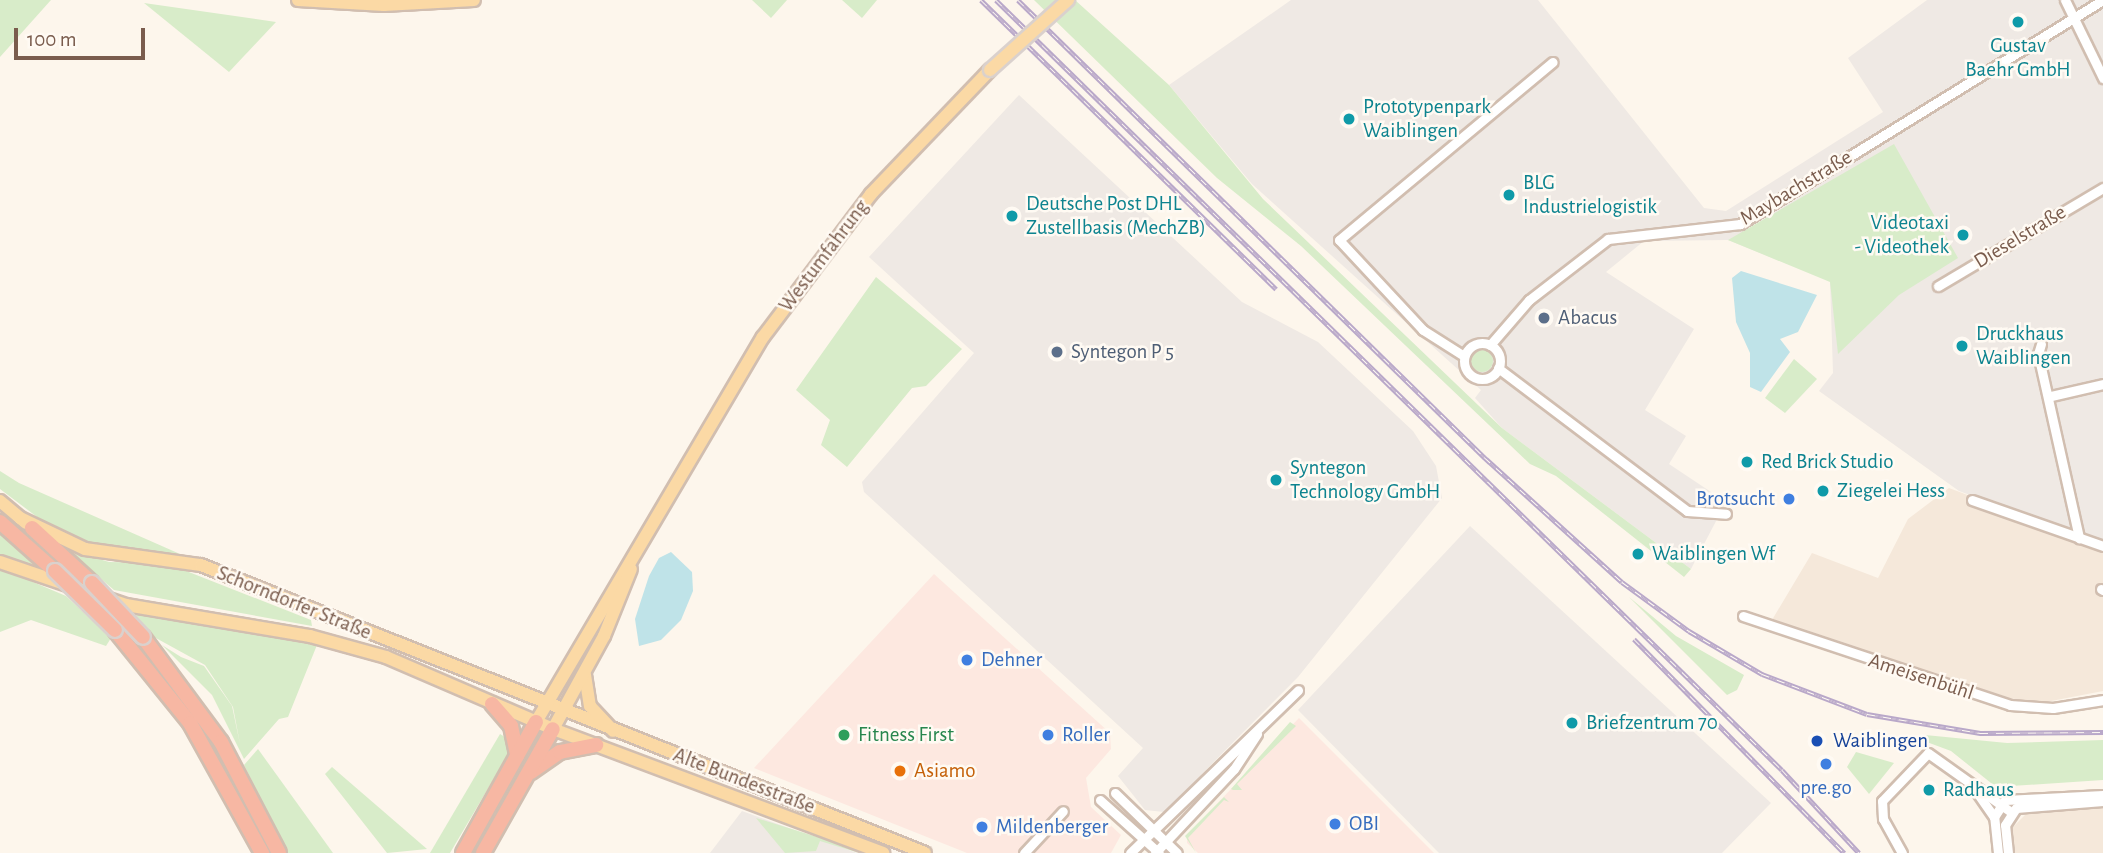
<!DOCTYPE html>
<html>
<head>
<meta charset="utf-8">
<style>
  body { margin:0 }
  #map { position:relative; width:2103px; height:853px; overflow:hidden; background:#fdf6ec; font-family:"Alegreya Sans",sans-serif }
  div>[style] { position:absolute }
  .residential>* { inset:0; background:#f5e8da }
  .commercial>* { inset:0; background:#fde8e0 }
  .industrial>* { inset:0; background:#efe9e4 }
  .green>* { inset:0; background:#d8ecc9 }
  .round { border-radius:50% }
  .water>* { inset:0; background:#bfe3e8 }
  .roads { filter:drop-shadow(2px 0 #d1beb0) drop-shadow(-2px 0 #d1beb0) drop-shadow(0 2px #d1beb0) drop-shadow(0 -2px #d1beb0) }
  .minor>* { height:9px; margin:-4.5px; padding:0 4.5px; transform-origin:4.5px; border-radius:4.5px; background:#fff }
  .minor>.ring { margin:-4.5px; padding:0; box-sizing:content-box; background:none; border:9px solid #fff; border-radius:50% }
  .major>* { height:12px; margin:-6px; padding:0 6px; transform-origin:6px; border-radius:6px; background:#fbd9a5 }
  .highway>* { height:14px; margin:-7px; padding:0 7px; transform-origin:7px; border-radius:7px; background:#f7b7a3 }
  .rail>* { height:5px; margin-top:-2.5px; transform-origin:0; background:repeating-linear-gradient(90deg,#fffaf3 0 8px,#b9a8c9 0 16px); box-sizing:border-box; border-block:2px solid #b9a8c9 }
  .bridges { filter:drop-shadow(2px 0 #dad1cd) drop-shadow(-2px 0 #dad1cd) drop-shadow(0 2px #dad1cd) drop-shadow(0 -2px #dad1cd) }
  .major-bridge>* { height:12px; margin:-6px; padding:0 6px; transform-origin:6px; border-radius:6px; background:#fbd9a5 }
  .highway-bridge>* { height:14px; margin:-7px; padding:0 7px; transform-origin:7px; border-radius:7px; background:#f7b7a3 }
  .dots>* { width:19px; height:19px; translate:-50% -50%; box-sizing:border-box; border:4px solid #fffaf3; border-radius:50% }
  span { translate:-50% -50%; white-space:nowrap; text-align:center; line-height:1.15; -webkit-text-stroke:5px #fffaf3; paint-order:stroke }
  .culture-label { font-size:21px; color:#0d838f }
  .left { translate:0 -50%; text-align:left }
  .right { translate:-100% -50%; text-align:right }
  .street-label { font-size:21px; color:#7a5c4d }
  .service-label { font-size:21px; color:#4e5e75 }
  .shop-label { font-size:21px; color:#366cbe }
  .leisure-label { font-size:21px; color:#27864d }
  .transit-label { font-size:21px; color:#164399 }
  .food-label { font-size:21px; color:#c56008 }
  .scale { position:absolute; left:14px; top:28px; width:131px; height:32px; box-sizing:border-box; border:4px solid #7a5c4d; border-top:0; padding-left:9px; font-size:21px; line-height:24px; white-space:nowrap; color:#7a5c4d; -webkit-text-stroke:5px #fffaf3; paint-order:stroke }
</style>
</head>
<body>
<div id="map">
  <div class="residential">
    <i style="clip-path:polygon(1949px 488px,2103px 546px,2103px 691px,2041px 703px,2009px 698px,1772px 620px,1812px 553px,1878px 578px,1908px 519px)"></i>
    <i style="clip-path:polygon(2103px 807px,2103px 853px,2015px 853px,2012px 828px,2028px 812px)"></i>
  </div>
  <div class="commercial">
    <i style="clip-path:polygon(934px 574px,1110px 733px,1111px 749px,1086px 778px,1091px 807px,1121px 835px,1111px 853px,967px 853px,754px 768px)"></i>
    <i style="clip-path:polygon(1299px 718px,1434px 853px,1198px 853px,1187px 843px,1187px 835px)"></i>
  </div>
  <div class="industrial">
    <i style="clip-path:polygon(1291px 0,1538px 0,1704px 208px,1726px 211px,1883px 112px,1848px 58px,1927px 0,2103px 0,2103px 544px,1959px 491px,1819px 391px,1833px 373px,1830px 281px,1728px 240px,1644px 241px,1606px 272px,1694px 329px,1645px 410px,1686px 436px,1669px 464px,1726px 502px,1691px 569px,1502px 428px,1475px 398px,1481px 390px,1252px 184px,1169px 85px)"></i>
    <i style="clip-path:polygon(1019px 95px,1242px 302px,1318px 342px,1413px 431px,1436px 466px,1442px 498px,1298px 677px,1164px 812px,1145px 810px,1118px 776px,1143px 748px,864px 492px,862px 482px,974px 353px,869px 257px)"></i>
    <i style="clip-path:polygon(1470px 526px,1771px 803px,1722px 853px,1439px 853px,1298px 710px)"></i>
    <i style="clip-path:polygon(742px 811px,857px 853px,710px 853px)"></i>
  </div>
  <div class="green">
    <i style="clip-path:polygon(0 0,51px 0,0 57px)"></i>
    <i style="clip-path:polygon(752px 0,787px 0,771px 18px)"></i>
    <i style="clip-path:polygon(842px 0,877px 0,862px 18px)"></i>
    <i style="clip-path:polygon(1034px 0,1075px 0,1169px 85px,1263px 199px,1502px 428px,1691px 569px,1684px 577px,1556px 476px,1530px 464px,1301px 246px,1217px 178px)"></i>
    <i style="clip-path:polygon(144px 3px,276px 22px,229px 72px)"></i>
    <i style="clip-path:polygon(1894px 144px,1958px 258px,1899px 295px,1838px 354px,1830px 282px,1728px 240px)"></i>
    <i style="clip-path:polygon(876px 277px,962px 349px,926px 386px,912px 388px,847px 467px,821px 445px,830px 420px,796px 390px)"></i>
    <i class="round" style="left:1471px;top:350px;width:22px;height:22px"></i>
    <i style="clip-path:polygon(1794px 359px,1817px 379px,1785px 413px,1765px 398px)"></i>
    <i style="clip-path:polygon(0 471px,19px 483px,180px 554px,97px 549px,65px 538px,0 489px)"></i>
    <i style="clip-path:polygon(0 534px,49px 578px,0 556px)"></i>
    <i style="clip-path:polygon(66px 549px,109px 562px,166px 563px,311px 620px,312px 626px,114px 590px)"></i>
    <i style="clip-path:polygon(0 568px,66px 596px,111px 638px,106px 646px,31px 620px,0 632px)"></i>
    <i style="clip-path:polygon(1629px 597px,1676px 636px,1744px 675px,1737px 690px,1727px 695px)"></i>
    <i style="clip-path:polygon(131px 613px,317px 645px,288px 717px,279px 719px,244px 759px,212px 695px,162px 645px,181px 657px,204px 666px,232px 706px,240px 744px,233px 707px,205px 665px,154px 637px)"></i>
    <i style="clip-path:polygon(1290px 722px,1296px 726px,1237px 784px,1242px 790px,1233px 790px,1231px 789px)"></i>
    <i style="clip-path:polygon(500px 734px,511px 741px,509px 753px,450px 853px,430px 853px)"></i>
    <i style="clip-path:polygon(1925px 735px,2007px 743px,2103px 740px,2103px 780px,1996px 787px,1951px 751px,1924px 741px)"></i>
    <i style="clip-path:polygon(258px 749px,333px 853px,287px 853px,244px 765px)"></i>
    <i style="clip-path:polygon(1856px 752px,1894px 763px,1869px 794px,1847px 767px)"></i>
    <i style="clip-path:polygon(332px 767px,427px 849px,387px 853px,325px 774px)"></i>
    <i style="clip-path:polygon(1224px 797px,1229px 802px,1224px 800px,1188px 838px,1196px 853px,1185px 836px)"></i>
    <i style="clip-path:polygon(756px 818px,840px 844px,859px 853px,820px 841px,816px 851px,785px 853px)"></i>
  </div>
  <div class="water">
    <i style="clip-path:polygon(1741px 271px,1817px 295px,1798px 332px,1780px 339px,1790px 352px,1761px 392px,1750px 387px,1750px 353px,1736px 322px,1732px 278px)"></i>
    <i style="clip-path:polygon(671px 552px,692px 572px,693px 591px,681px 620px,661px 640px,639px 646px,635px 619px,649px 576px,659px 558px)"></i>
  </div>
  <div class="roads">
    <div class="minor">
      <i style="left:2065px;top:0;width:87px;rotate:64deg"></i>
      <i style="left:1938px;top:286px;width:192px;rotate:-30.7deg"></i>
      <i class="ring" style="left:1464px;top:343px;width:27px;height:27px"></i>
      <i style="left:2041px;top:344px;width:10px;rotate:107deg"></i>
      <i style="left:2038px;top:354px;width:189px;rotate:77.4deg"></i>
      <i style="left:1490px;top:345px;width:60px;rotate:-49.1deg"></i>
      <i style="left:1529px;top:300px;width:100px;rotate:-37.7deg"></i>
      <i style="left:1608px;top:239px;width:133px;rotate:-6.5deg"></i>
      <i style="left:1740px;top:224px;width:427px;rotate:-31.7deg"></i>
      <i style="left:1464px;top:356px;width:49px;rotate:-147.6deg"></i>
      <i style="left:1423px;top:330px;width:123px;rotate:-133deg"></i>
      <i style="left:1339px;top:240px;width:278px;rotate:-39.8deg"></i>
      <i style="left:1498px;top:368px;width:237px;rotate:37.1deg"></i>
      <i style="left:1687px;top:511px;width:39px;rotate:4deg"></i>
      <i style="left:2051px;top:396px;width:53px;rotate:-13deg"></i>
      <i style="left:1972px;top:500px;width:139px;rotate:19.3deg"></i>
      <i style="left:2101px;top:589px;width:2px;rotate:27deg"></i>
      <i style="left:1743px;top:616px;width:281px;rotate:18.4deg"></i>
      <i style="left:2010px;top:705px;width:43px;rotate:4deg"></i>
      <i style="left:2053px;top:708px;width:51px;rotate:-9.1deg"></i>
      <i style="left:1971px;top:784px;width:40px;rotate:55.1deg"></i>
      <i style="left:1115px;top:793px;width:86px;rotate:44.1deg"></i>
      <i style="left:1100px;top:800px;width:79px;rotate:41.9deg"></i>
      <i style="left:1024px;top:853px;width:57px;rotate:-47.1deg"></i>
      <i style="left:1130px;top:853px;width:234px;rotate:-44.1deg"></i>
      <i style="left:1155px;top:853px;width:115px;rotate:-46.8deg"></i>
      <i style="left:1234px;top:769px;width:42px;rotate:-56.7deg"></i>
      <i style="left:1902px;top:853px;width:39px;rotate:-119deg"></i>
      <i style="left:1883px;top:819px;width:18px;rotate:-93deg"></i>
      <i style="left:1882px;top:801px;width:66px;rotate:-46.2deg"></i>
      <i style="left:1928px;top:753px;width:102px;rotate:35.4deg"></i>
      <i style="left:1998px;top:853px;width:36px;rotate:-96deg"></i>
      <i style="left:1994px;top:817px;width:20px;rotate:-57deg"></i>
      <i style="left:2005px;top:800px;width:98px;rotate:-2.9deg"></i>
      <i style="left:2008px;top:853px;width:28px;rotate:-96deg"></i>
      <i style="left:2005px;top:825px;width:20px;rotate:-57deg"></i>
      <i style="left:2016px;top:808px;width:87px;rotate:-4.6deg"></i>
    </div>
    <div class="major">
      <i style="left:298px;top:0;width:86px;rotate:3.3deg"></i>
      <i style="left:384px;top:5px;width:90px;rotate:-3.2deg"></i>
      <i style="left:0;top:501px;width:34px;rotate:40deg"></i>
      <i style="left:20px;top:518px;width:72px;rotate:25.5deg"></i>
      <i style="left:85px;top:549px;width:117px;rotate:7.9deg"></i>
      <i style="left:201px;top:565px;width:779px;rotate:21.69deg"></i>
      <i style="left:0;top:562px;width:133px;rotate:18.8deg"></i>
      <i style="left:126px;top:605px;width:187px;rotate:9.6deg"></i>
      <i style="left:310px;top:636px;width:79px;rotate:15.4deg"></i>
      <i style="left:386px;top:657px;width:182px;rotate:23.3deg"></i>
      <i style="left:553px;top:729px;width:353px;rotate:20.6deg"></i>
      <i style="left:585px;top:675px;width:31px;rotate:81deg"></i>
      <i style="left:590px;top:706px;width:34px;rotate:47deg"></i>
      <i style="left:536px;top:722px;width:447px;rotate:-59.5deg"></i>
      <i style="left:763px;top:337px;width:179px;rotate:-52.9deg"></i>
      <i style="left:871px;top:194px;width:172px;rotate:-46.2deg"></i>
      <i style="left:553px;top:729px;width:106px;rotate:-61.3deg"></i>
      <i style="left:604px;top:636px;width:72px;rotate:-68.1deg"></i>
    </div>
    <div class="highway">
      <i style="left:0;top:522px;width:74px;rotate:41.7deg"></i>
      <i style="left:32px;top:528px;width:81px;rotate:42.5deg"></i>
      <i style="left:115px;top:630px;width:119px;rotate:51.1deg"></i>
      <i style="left:190px;top:723px;width:149px;rotate:61deg"></i>
      <i style="left:143px;top:637px;width:131px;rotate:53.4deg"></i>
      <i style="left:221px;top:742px;width:125px;rotate:62.4deg"></i>
      <i style="left:492px;top:704px;width:29px;rotate:49deg"></i>
      <i style="left:511px;top:726px;width:30px;rotate:78deg"></i>
      <i style="left:531px;top:772px;width:35px;rotate:-35deg"></i>
      <i style="left:560px;top:752px;width:37px;rotate:-11deg"></i>
      <i style="left:463px;top:853px;width:150px;rotate:-60.9deg"></i>
      <i style="left:483px;top:853px;width:142px;rotate:-60.6deg"></i>
    </div>
  </div>
  <div class="rail">
    <i style="left:981px;top:0;width:413px;rotate:44.4deg"></i>
    <i style="left:996px;top:0;width:1100px;rotate:44.41deg"></i>
    <i style="left:1782px;top:770px;width:113px;rotate:47.1deg"></i>
    <i style="left:1018px;top:0;width:653px;rotate:44.44deg"></i>
    <i style="left:1484px;top:457px;width:186px;rotate:42.2deg"></i>
    <i style="left:1622px;top:582px;width:83px;rotate:36.2deg"></i>
    <i style="left:1689px;top:631px;width:85px;rotate:30.5deg"></i>
    <i style="left:1762px;top:674px;width:112px;rotate:20.9deg"></i>
    <i style="left:1867px;top:714px;width:115px;rotate:9.5deg"></i>
    <i style="left:1980px;top:733px;width:123px;rotate:-0.5deg"></i>
    <i style="left:1634px;top:639px;width:300px;rotate:45.5deg"></i>
  </div>
  <div class="bridges">
    <div class="major-bridge">
      <i style="left:990px;top:70px;width:105px;rotate:-41.9deg"></i>
    </div>
    <div class="highway-bridge">
      <i style="left:55px;top:571px;width:84px;rotate:44.5deg"></i>
      <i style="left:92px;top:583px;width:74px;rotate:46.6deg"></i>
    </div>
  </div>
  <div class="dots">
    <i style="left:2018px;top:22px;background:#0f9aa8"></i>
    <i style="left:1349px;top:119px;background:#0f9aa8"></i>
    <i style="left:1509px;top:195px;background:#0f9aa8"></i>
    <i style="left:1012px;top:216px;background:#0f9aa8"></i>
    <i style="left:1963px;top:235px;background:#0f9aa8"></i>
    <i style="left:1544px;top:318px;background:#5c6f8a"></i>
    <i style="left:1962px;top:346px;background:#0f9aa8"></i>
    <i style="left:1057px;top:352px;background:#5c6f8a"></i>
    <i style="left:1747px;top:462px;background:#0f9aa8"></i>
    <i style="left:1276px;top:480px;background:#0f9aa8"></i>
    <i style="left:1823px;top:491px;background:#0f9aa8"></i>
    <i style="left:1789px;top:499px;background:#3f7fe0"></i>
    <i style="left:1638px;top:554px;background:#0f9aa8"></i>
    <i style="left:967px;top:660px;background:#3f7fe0"></i>
    <i style="left:1572px;top:723px;background:#0f9aa8"></i>
    <i style="left:844px;top:735px;background:#2e9e5b"></i>
    <i style="left:1048px;top:735px;background:#3f7fe0"></i>
    <i style="left:1817px;top:741px;background:#1a4fb4"></i>
    <i style="left:1826px;top:764px;background:#3f7fe0"></i>
    <i style="left:900px;top:771px;background:#e8710a"></i>
    <i style="left:1929px;top:790px;background:#0f9aa8"></i>
    <i style="left:1335px;top:824px;background:#3f7fe0"></i>
    <i style="left:982px;top:827px;background:#3f7fe0"></i>
  </div>
  <div class="culture-label">
    <span style="left:2018px;top:58px">Gustav<br>Baehr GmbH</span>
    <span class="left" style="left:1363px;top:119px">Prototypenpark<br>Waiblingen</span>
    <span class="left" style="left:1523px;top:195px">BLG<br>Industrielogistik</span>
    <span class="left" style="left:1026px;top:216px">Deutsche Post DHL<br>Zustellbasis (MechZB)</span>
    <span class="right" style="left:1949px;top:235px">Videotaxi<br>- Videothek</span>
    <span class="left" style="left:1976px;top:346px">Druckhaus<br>Waiblingen</span>
    <span class="left" style="left:1761px;top:462px">Red Brick Studio</span>
    <span class="left" style="left:1290px;top:480px">Syntegon<br>Technology GmbH</span>
    <span class="left" style="left:1837px;top:491px">Ziegelei Hess</span>
    <span class="left" style="left:1652px;top:554px">Waiblingen Wf</span>
    <span class="left" style="left:1586px;top:723px">Briefzentrum 70</span>
    <span class="left" style="left:1943px;top:790px">Radhaus</span>
  </div>
  <div class="street-label">
    <span style="left:1796px;top:188px;rotate:-31deg">Maybachstraße</span>
    <span style="left:2020px;top:237px;rotate:-31deg">Dieselstraße</span>
    <span style="left:824px;top:256px;rotate:-53deg">Westumfahrung</span>
    <span style="left:294px;top:603px;rotate:22deg">Schorndorfer Straße</span>
    <span style="left:1921px;top:677px;rotate:18deg">Ameisenbühl</span>
    <span style="left:744px;top:781px;rotate:21deg">Alte Bundesstraße</span>
  </div>
  <div class="service-label">
    <span class="left" style="left:1558px;top:318px">Abacus</span>
    <span class="left" style="left:1071px;top:352px">Syntegon P 5</span>
  </div>
  <div class="shop-label">
    <span class="right" style="left:1775px;top:499px">Brotsucht</span>
    <span class="left" style="left:981px;top:660px">Dehner</span>
    <span class="left" style="left:1062px;top:735px">Roller</span>
    <span style="left:1826px;top:788px">pre.go</span>
    <span class="left" style="left:1349px;top:824px">OBI</span>
    <span class="left" style="left:996px;top:827px">Mildenberger</span>
  </div>
  <div class="leisure-label">
    <span class="left" style="left:858px;top:735px">Fitness First</span>
  </div>
  <div class="transit-label">
    <span class="left" style="left:1833px;top:741px">Waiblingen</span>
  </div>
  <div class="food-label">
    <span class="left" style="left:914px;top:771px">Asiamo</span>
  </div>
  <div class="scale">100 m</div>
</div>
</body>
</html>
